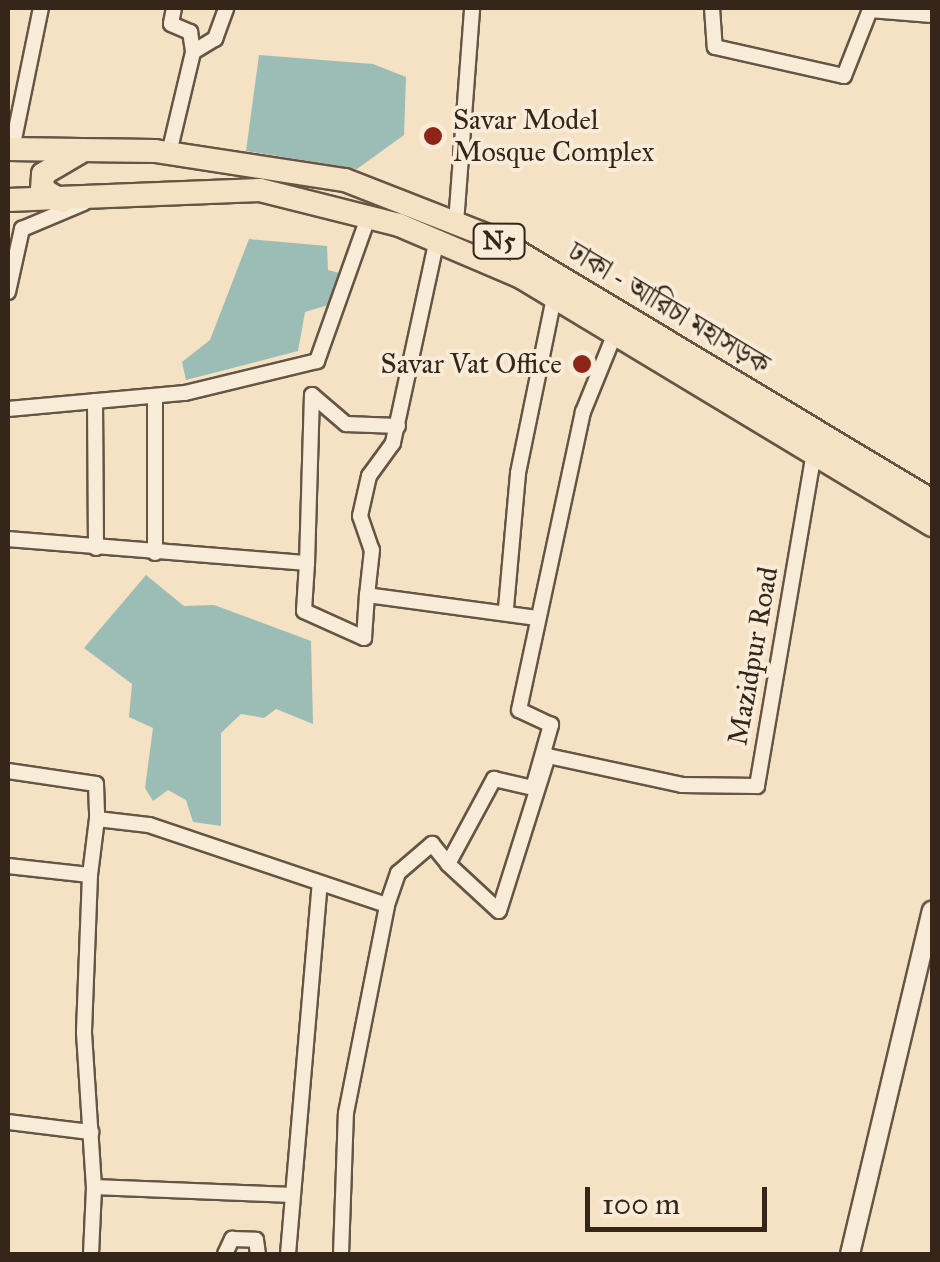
<!DOCTYPE html>
<html>
<head>
<meta charset="utf-8">
<style>
  body { margin:0 }
  #map { position:relative; width:940px; height:1262px; overflow:hidden; background:#f5e1c3; font-family:"IM FELL Great Primer","Noto Serif Bengali",serif }
  div>[style] { position:absolute }
  .water>* { inset:0; background:#9cbdb6 }
  .roads { filter:drop-shadow(2px 0 #655544) drop-shadow(-2px 0 #655544) drop-shadow(0 2px #655544) drop-shadow(0 -2px #655544) }
  .minor>* { height:14px; margin:-7px; padding:0 7px; transform-origin:7px; border-radius:7px; background:#f8ecd8 }
  .tertiary>* { height:18px; margin:-9px; padding:0 9px; transform-origin:9px; border-radius:9px; background:#f8ecd8 }
  .trunk>* { height:22px; margin:-11px; padding:0 11px; transform-origin:11px; border-radius:11px; background:#f5e1c3 }
  .dots>* { width:28px; height:28px; translate:-50% -50%; box-sizing:border-box; border:5px solid #f8ecd8; border-radius:50% }
  span { translate:-50% -50%; white-space:nowrap; text-align:center; line-height:1.15; -webkit-text-stroke:8px #f8ecd8; paint-order:stroke }
  .shield-label span { padding:2px 8px; background:#f8ecd8; border:2px solid; border-radius:8px; -webkit-text-stroke-width:0 }
  .shield-label { font-size:25px; color:#352619; font-weight:700 }
  .poi-label { font-size:28px; color:#352619 }
  .left { translate:0 -50%; text-align:left }
  .right { translate:-100% -50%; text-align:right }
  .street-label { font-size:28px; color:#352619 }
  .frame { position:absolute; inset:0; border:10px solid #352619; pointer-events:none }
  .scale { position:absolute; left:585px; top:1187px; width:182px; height:45px; box-sizing:border-box; border:5px solid #352619; border-top:0; padding-left:12px; font-size:30px; line-height:35px; white-space:nowrap; color:#352619; -webkit-text-stroke:8px #f8ecd8; paint-order:stroke }
</style>
</head>
<body>
<div id="map">
  <div class="water">
    <i style="clip-path:polygon(259px 55px,373px 64px,406px 77px,404px 135px,357px 169px,246px 151px)"></i>
    <i style="clip-path:polygon(249px 239px,327px 246px,328px 270px,343px 274px,332px 304px,305px 312px,298px 351px,186px 380px,182px 362px,210px 340px)"></i>
    <i style="clip-path:polygon(146px 575px,184px 606px,214px 605px,311px 641px,313px 724px,276px 709px,264px 718px,241px 714px,221px 733px,221px 826px,193px 822px,186px 800px,168px 790px,153px 801px,145px 788px,153px 728px,129px 717px,132px 684px,84px 648px)"></i>
  </div>
  <div class="roads">
    <div class="minor">
      <i style="left:174px;top:8px;width:16px;rotate:101deg"></i>
      <i style="left:171px;top:24px;width:21px;rotate:23deg"></i>
      <i style="left:190px;top:32px;width:20px;rotate:81deg"></i>
      <i style="left:712px;top:8px;width:39px;rotate:86deg"></i>
      <i style="left:715px;top:47px;width:132px;rotate:12.7deg"></i>
      <i style="left:844px;top:76px;width:71px;rotate:-68.5deg"></i>
      <i style="left:870px;top:10px;width:62px;rotate:4.6deg"></i>
      <i style="left:12px;top:149px;width:144px;rotate:-78.4deg"></i>
      <i style="left:169px;top:153px;width:104px;rotate:-76.6deg"></i>
      <i style="left:193px;top:52px;width:26px;rotate:-31deg"></i>
      <i style="left:215px;top:39px;width:33px;rotate:-70deg"></i>
      <i style="left:456px;top:223px;width:216px;rotate:-85.7deg"></i>
      <i style="left:437px;top:239px;width:209px;rotate:102.2deg"></i>
      <i style="left:393px;top:443px;width:41px;rotate:126deg"></i>
      <i style="left:369px;top:476px;width:41px;rotate:102.7deg"></i>
      <i style="left:360px;top:516px;width:36px;rotate:71deg"></i>
      <i style="left:372px;top:550px;width:45px;rotate:96.3deg"></i>
      <i style="left:367px;top:595px;width:172px;rotate:7.7deg"></i>
      <i style="left:8px;top:292px;width:65px;rotate:-77.5deg"></i>
      <i style="left:22px;top:229px;width:67px;rotate:-22.8deg"></i>
      <i style="left:155px;top:396px;width:157px;rotate:90deg"></i>
      <i style="left:95px;top:401px;width:147px;rotate:89.6deg"></i>
      <i style="left:8px;top:409px;width:178px;rotate:-5.2deg"></i>
      <i style="left:185px;top:393px;width:136px;rotate:-13.6deg"></i>
      <i style="left:317px;top:361px;width:155px;rotate:-70.4deg"></i>
      <i style="left:8px;top:539px;width:300px;rotate:4.6deg"></i>
      <i style="left:307px;top:563px;width:48px;rotate:93.6deg"></i>
      <i style="left:304px;top:611px;width:66px;rotate:24.2deg"></i>
      <i style="left:364px;top:638px;width:43px;rotate:-86deg"></i>
      <i style="left:307px;top:563px;width:168px;rotate:-88.3deg"></i>
      <i style="left:312px;top:395px;width:45px;rotate:40.5deg"></i>
      <i style="left:346px;top:424px;width:52px;rotate:2.2deg"></i>
      <i style="left:506px;top:608px;width:136px;rotate:-84.9deg"></i>
      <i style="left:518px;top:473px;width:180px;rotate:-78.4deg"></i>
      <i style="left:8px;top:771px;width:89px;rotate:8.4deg"></i>
      <i style="left:96px;top:784px;width:35px;rotate:88deg"></i>
      <i style="left:448px;top:864px;width:69px;rotate:42.7deg"></i>
      <i style="left:499px;top:911px;width:163px;rotate:-72.5deg"></i>
      <i style="left:548px;top:756px;width:137px;rotate:12.2deg"></i>
      <i style="left:682px;top:785px;width:75px;rotate:0.8deg"></i>
      <i style="left:757px;top:786px;width:340px;rotate:-80.3deg"></i>
      <i style="left:8px;top:866px;width:82px;rotate:6.3deg"></i>
      <i style="left:90px;top:875px;width:56px;rotate:-82.9deg"></i>
      <i style="left:97px;top:819px;width:52px;rotate:6.6deg"></i>
      <i style="left:149px;top:825px;width:251px;rotate:18.6deg"></i>
      <i style="left:387px;top:905px;width:34px;rotate:-71deg"></i>
      <i style="left:398px;top:873px;width:45px;rotate:-40.5deg"></i>
      <i style="left:432px;top:844px;width:26px;rotate:51deg"></i>
      <i style="left:448px;top:864px;width:97px;rotate:-61.6deg"></i>
      <i style="left:494px;top:779px;width:40px;rotate:13deg"></i>
      <i style="left:533px;top:788px;width:66px;rotate:-74.1deg"></i>
      <i style="left:551px;top:725px;width:35px;rotate:-155deg"></i>
      <i style="left:519px;top:710px;width:305px;rotate:-77.9deg"></i>
      <i style="left:583px;top:412px;width:80px;rotate:-67.9deg"></i>
      <i style="left:90px;top:875px;width:158px;rotate:92.2deg"></i>
      <i style="left:84px;top:1033px;width:154px;rotate:86.3deg"></i>
      <i style="left:8px;top:1122px;width:84px;rotate:6.9deg"></i>
      <i style="left:91px;top:1254px;width:67px;rotate:-87.4deg"></i>
      <i style="left:94px;top:1187px;width:198px;rotate:2.3deg"></i>
      <i style="left:225px;top:1254px;width:17px;rotate:-65deg"></i>
      <i style="left:232px;top:1239px;width:24px;rotate:2deg"></i>
      <i style="left:256px;top:1240px;width:14px;rotate:82deg"></i>
      <i style="left:288px;top:1254px;width:371px;rotate:-85.1deg"></i>
      <i style="left:341px;top:1254px;width:141px;rotate:-88deg"></i>
      <i style="left:346px;top:1113px;width:212px;rotate:-78.8deg"></i>
    </div>
    <div class="tertiary">
      <i style="left:850px;top:1254px;width:353px;rotate:-76.6deg"></i>
    </div>
    <div class="trunk">
      <i style="left:8px;top:149px;width:147px;rotate:0.8deg"></i>
      <i style="left:155px;top:151px;width:192px;rotate:8.7deg"></i>
      <i style="left:345px;top:180px;width:164px;rotate:21.4deg"></i>
      <i style="left:498px;top:240px;width:506px;rotate:31.02deg"></i>
      <i style="left:8px;top:200px;width:252px;rotate:-2.3deg"></i>
      <i style="left:260px;top:190px;width:143px;rotate:14.1deg"></i>
      <i style="left:399px;top:225px;width:133px;rotate:23.1deg"></i>
      <i style="left:521px;top:277px;width:480px;rotate:31.1deg"></i>
      <i style="left:62px;top:201px;width:23px;rotate:-149deg"></i>
      <i style="left:42px;top:189px;width:15px;rotate:-86deg"></i>
      <i style="left:43px;top:174px;width:42px;rotate:-30.3deg"></i>
    </div>
  </div>
  <div class="dots">
    <i style="left:433px;top:136px;background:#8f2418"></i>
    <i style="left:582px;top:364px;background:#8f2418"></i>
  </div>
  <div class="shield-label">
    <span style="left:499px;top:241px">N5</span>
  </div>
  <div class="poi-label">
    <span class="left" style="left:453px;top:136px">Savar Model<br>Mosque Complex</span>
    <span class="right" style="left:562px;top:364px">Savar Vat Office</span>
  </div>
  <div class="street-label">
    <span style="left:669px;top:308px;rotate:31deg">ঢাকা - আরিচা মহাসড়ক</span>
    <span style="left:753px;top:656px;rotate:-80deg">Mazidpur Road</span>
  </div>
  <div class="frame"></div>
  <div class="scale">100 m</div>
</div>
</body>
</html>
